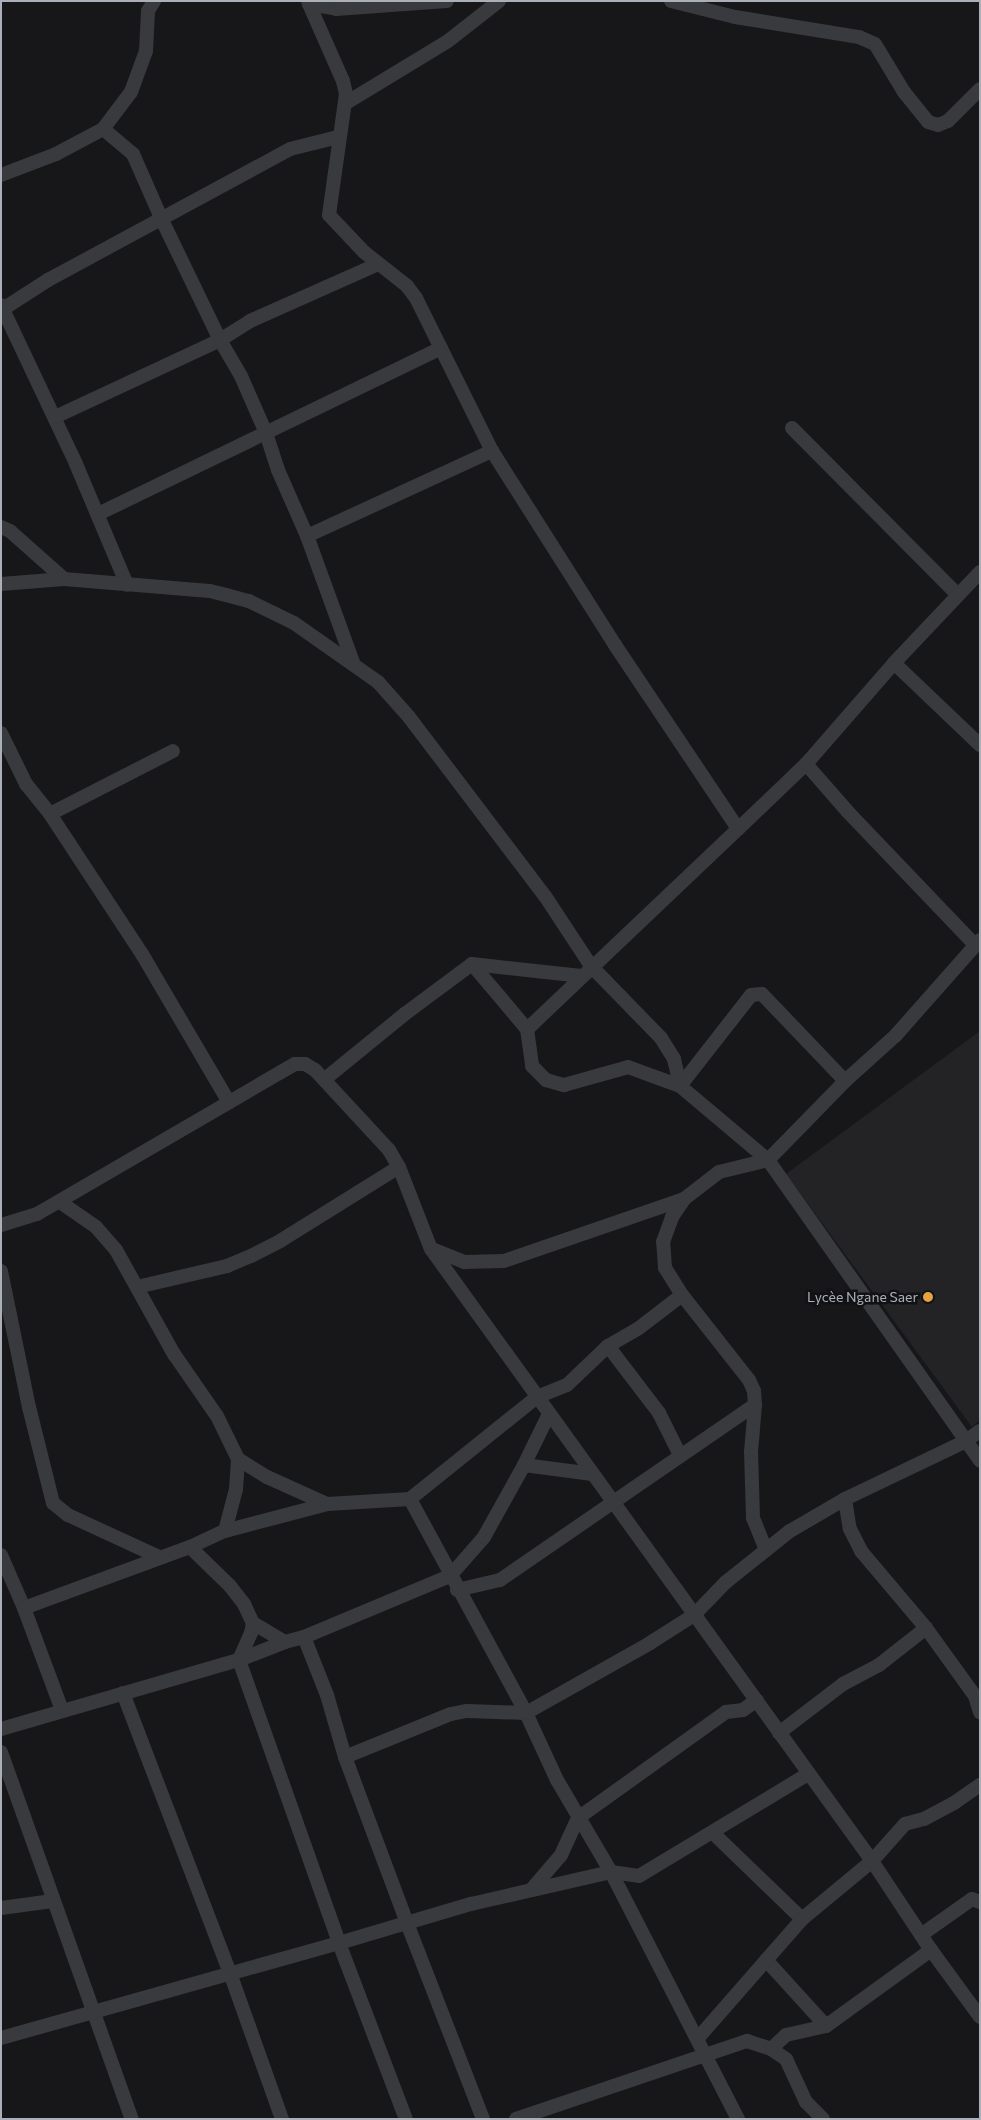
<!DOCTYPE html>
<html>
<head>
<meta charset="utf-8">
<style>
  body { margin:0 }
  #map { position:relative; width:981px; height:2120px; overflow:hidden; background:#171719; font-family:Commissioner,sans-serif }
  div>[style] { position:absolute }
  .built>* { inset:0; background:#232326 }
  .minor>* { height:14px; margin:-7px; padding:0 7px; transform-origin:7px; border-radius:7px; background:#383a3e }
  .dots>* { width:14px; height:14px; translate:-50% -50%; box-sizing:border-box; border:2px solid #121214; border-radius:50% }
  span { translate:-50% -50%; white-space:nowrap; text-align:center; line-height:1.15; -webkit-text-stroke:5px #121214; paint-order:stroke }
  .poi-label { font-size:14px; color:#aaafb8 }
  .right { translate:-100% -50%; text-align:right }
  .frame { position:absolute; inset:0; border:2px solid #aaafb8; pointer-events:none }
</style>
</head>
<body>
<div id="map">
  <div class="built">
    <i style="clip-path:polygon(980px 1031px,980px 1420px,972px 1427px,786px 1174px)"></i>
  </div>
  <div class="minor">
    <i style="left:308px;top:1px;width:3px;rotate:72deg"></i>
    <i style="left:309px;top:4px;width:27px;rotate:10deg"></i>
    <i style="left:336px;top:9px;width:111px;rotate:-4.1deg"></i>
    <i style="left:671px;top:1px;width:66px;rotate:14deg"></i>
    <i style="left:735px;top:17px;width:126px;rotate:9.2deg"></i>
    <i style="left:859px;top:37px;width:17px;rotate:24deg"></i>
    <i style="left:875px;top:44px;width:56px;rotate:58.9deg"></i>
    <i style="left:904px;top:92px;width:38px;rotate:51deg"></i>
    <i style="left:928px;top:122px;width:10px;rotate:17deg"></i>
    <i style="left:938px;top:125px;width:11px;rotate:-22deg"></i>
    <i style="left:948px;top:121px;width:45px;rotate:-45deg"></i>
    <i style="left:309px;top:4px;width:84px;rotate:66.2deg"></i>
    <i style="left:343px;top:81px;width:13px;rotate:77deg"></i>
    <i style="left:346px;top:94px;width:122px;rotate:98deg"></i>
    <i style="left:329px;top:215px;width:51px;rotate:46.6deg"></i>
    <i style="left:364px;top:252px;width:55px;rotate:38.3deg"></i>
    <i style="left:407px;top:286px;width:15px;rotate:53deg"></i>
    <i style="left:416px;top:298px;width:171px;rotate:63.6deg"></i>
    <i style="left:492px;top:451px;width:230px;rotate:57.6deg"></i>
    <i style="left:615px;top:645px;width:221px;rotate:56.2deg"></i>
    <i style="left:738px;top:829px;width:291px;rotate:136.5deg"></i>
    <i style="left:346px;top:103px;width:119px;rotate:-31.3deg"></i>
    <i style="left:448px;top:41px;width:65px;rotate:-38.1deg"></i>
    <i style="left:1px;top:175px;width:59px;rotate:-20.9deg"></i>
    <i style="left:56px;top:154px;width:53px;rotate:-28deg"></i>
    <i style="left:103px;top:129px;width:46px;rotate:-52.9deg"></i>
    <i style="left:131px;top:92px;width:44px;rotate:-69.9deg"></i>
    <i style="left:146px;top:51px;width:40px;rotate:-87.1deg"></i>
    <i style="left:148px;top:11px;width:12px;rotate:-59deg"></i>
    <i style="left:1px;top:305px;width:176px;rotate:64.7deg"></i>
    <i style="left:76px;top:464px;width:131px;rotate:67.1deg"></i>
    <i style="left:3px;top:309px;width:54px;rotate:-32.8deg"></i>
    <i style="left:48px;top:280px;width:275px;rotate:-28.4deg"></i>
    <i style="left:290px;top:149px;width:49px;rotate:-14deg"></i>
    <i style="left:55px;top:417px;width:182px;rotate:-25deg"></i>
    <i style="left:220px;top:340px;width:133px;rotate:-115.8deg"></i>
    <i style="left:162px;top:220px;width:72px;rotate:-113.7deg"></i>
    <i style="left:133px;top:154px;width:39px;rotate:-140deg"></i>
    <i style="left:792px;top:428px;width:234px;rotate:45.2deg"></i>
    <i style="left:98px;top:514px;width:381px;rotate:-25.8deg"></i>
    <i style="left:1px;top:527px;width:10px;rotate:24deg"></i>
    <i style="left:10px;top:531px;width:72px;rotate:41.6deg"></i>
    <i style="left:307px;top:536px;width:204px;rotate:-24.7deg"></i>
    <i style="left:980px;top:572px;width:125px;rotate:133.4deg"></i>
    <i style="left:894px;top:663px;width:119px;rotate:43.6deg"></i>
    <i style="left:1px;top:584px;width:63px;rotate:-4.5deg"></i>
    <i style="left:64px;top:579px;width:146px;rotate:4.7deg"></i>
    <i style="left:210px;top:591px;width:16px;rotate:14deg"></i>
    <i style="left:226px;top:595px;width:24px;rotate:15deg"></i>
    <i style="left:249px;top:601px;width:50px;rotate:26.1deg"></i>
    <i style="left:294px;top:623px;width:103px;rotate:35.1deg"></i>
    <i style="left:378px;top:682px;width:47px;rotate:48.5deg"></i>
    <i style="left:409px;top:717px;width:225px;rotate:52.8deg"></i>
    <i style="left:545px;top:896px;width:84px;rotate:56.7deg"></i>
    <i style="left:591px;top:966px;width:100px;rotate:45.8deg"></i>
    <i style="left:661px;top:1038px;width:25px;rotate:58deg"></i>
    <i style="left:674px;top:1059px;width:28px;rotate:77deg"></i>
    <i style="left:354px;top:665px;width:137px;rotate:-110deg"></i>
    <i style="left:307px;top:536px;width:72px;rotate:-113.7deg"></i>
    <i style="left:278px;top:470px;width:39px;rotate:-108deg"></i>
    <i style="left:266px;top:433px;width:62px;rotate:-113.7deg"></i>
    <i style="left:241px;top:376px;width:42px;rotate:-120.3deg"></i>
    <i style="left:220px;top:340px;width:36px;rotate:-32deg"></i>
    <i style="left:250px;top:321px;width:140px;rotate:-24deg"></i>
    <i style="left:1px;top:733px;width:57px;rotate:63.9deg"></i>
    <i style="left:26px;top:784px;width:38px;rotate:51deg"></i>
    <i style="left:50px;top:814px;width:168px;rotate:56.7deg"></i>
    <i style="left:142px;top:954px;width:172px;rotate:59.6deg"></i>
    <i style="left:806px;top:764px;width:64px;rotate:48.8deg"></i>
    <i style="left:848px;top:812px;width:184px;rotate:46.3deg"></i>
    <i style="left:50px;top:814px;width:138px;rotate:-27.1deg"></i>
    <i style="left:738px;top:829px;width:94px;rotate:-43.7deg"></i>
    <i style="left:806px;top:764px;width:134px;rotate:-48.9deg"></i>
    <i style="left:472px;top:964px;width:110px;rotate:6.3deg"></i>
    <i style="left:325px;top:1079px;width:104px;rotate:-39.2deg"></i>
    <i style="left:406px;top:1013px;width:82px;rotate:-36.6deg"></i>
    <i style="left:472px;top:964px;width:85px;rotate:49.8deg"></i>
    <i style="left:527px;top:1029px;width:37px;rotate:82deg"></i>
    <i style="left:532px;top:1066px;width:20px;rotate:45deg"></i>
    <i style="left:546px;top:1080px;width:19px;rotate:16deg"></i>
    <i style="left:564px;top:1085px;width:66px;rotate:-15.7deg"></i>
    <i style="left:628px;top:1067px;width:55px;rotate:20.1deg"></i>
    <i style="left:680px;top:1086px;width:115px;rotate:40.1deg"></i>
    <i style="left:768px;top:1160px;width:368px;rotate:54.8deg"></i>
    <i style="left:680px;top:1086px;width:115px;rotate:-52deg"></i>
    <i style="left:751px;top:995px;width:11px;rotate:-5deg"></i>
    <i style="left:762px;top:994px;width:120px;rotate:46.3deg"></i>
    <i style="left:60px;top:1202px;width:44px;rotate:34.8deg"></i>
    <i style="left:96px;top:1227px;width:30px;rotate:49deg"></i>
    <i style="left:116px;top:1250px;width:119px;rotate:60.9deg"></i>
    <i style="left:174px;top:1354px;width:75px;rotate:55.3deg"></i>
    <i style="left:217px;top:1416px;width:48px;rotate:64deg"></i>
    <i style="left:238px;top:1459px;width:34px;rotate:32deg"></i>
    <i style="left:267px;top:1477px;width:66px;rotate:24.2deg"></i>
    <i style="left:1px;top:1225px;width:38px;rotate:-17deg"></i>
    <i style="left:37px;top:1214px;width:298px;rotate:-30.2deg"></i>
    <i style="left:295px;top:1064px;width:10px"></i>
    <i style="left:305px;top:1064px;width:12px;rotate:31deg"></i>
    <i style="left:315px;top:1070px;width:109px;rotate:47.2deg"></i>
    <i style="left:389px;top:1150px;width:20px;rotate:60deg"></i>
    <i style="left:399px;top:1167px;width:88px;rotate:68.7deg"></i>
    <i style="left:431px;top:1249px;width:754px;rotate:54.22deg"></i>
    <i style="left:872px;top:1861px;width:107px;rotate:56.5deg"></i>
    <i style="left:931px;top:1950px;width:83px;rotate:53.8deg"></i>
    <i style="left:432px;top:1249px;width:35px;rotate:22deg"></i>
    <i style="left:464px;top:1262px;width:40px;rotate:-1.4deg"></i>
    <i style="left:504px;top:1261px;width:190px;rotate:-19deg"></i>
    <i style="left:1px;top:1271px;width:139px;rotate:78.4deg"></i>
    <i style="left:29px;top:1407px;width:99px;rotate:76deg"></i>
    <i style="left:53px;top:1503px;width:19px;rotate:39deg"></i>
    <i style="left:68px;top:1515px;width:100px;rotate:24.8deg"></i>
    <i style="left:137px;top:1287px;width:92px;rotate:-13.1deg"></i>
    <i style="left:227px;top:1266px;width:26px;rotate:-23deg"></i>
    <i style="left:251px;top:1256px;width:33px;rotate:-27deg"></i>
    <i style="left:280px;top:1241px;width:140px;rotate:-31.9deg"></i>
    <i style="left:608px;top:1346px;width:84px;rotate:52.7deg"></i>
    <i style="left:659px;top:1413px;width:47px;rotate:63.4deg"></i>
    <i style="left:524px;top:1465px;width:69px;rotate:7.5deg"></i>
    <i style="left:410px;top:1499px;width:243px;rotate:61.5deg"></i>
    <i style="left:526px;top:1713px;width:74px;rotate:65.2deg"></i>
    <i style="left:557px;top:1780px;width:107px;rotate:59.6deg"></i>
    <i style="left:611px;top:1872px;width:278px;rotate:62.8deg"></i>
    <i style="left:845px;top:1499px;width:30px;rotate:81deg"></i>
    <i style="left:850px;top:1529px;width:25px;rotate:63deg"></i>
    <i style="left:861px;top:1551px;width:101px;rotate:49.8deg"></i>
    <i style="left:225px;top:1531px;width:43px;rotate:-75.3deg"></i>
    <i style="left:236px;top:1489px;width:30px;rotate:-86deg"></i>
    <i style="left:190px;top:1547px;width:56px;rotate:44.3deg"></i>
    <i style="left:230px;top:1586px;width:23px;rotate:52deg"></i>
    <i style="left:244px;top:1604px;width:21px;rotate:65deg"></i>
    <i style="left:253px;top:1623px;width:10px;rotate:101deg"></i>
    <i style="left:251px;top:1633px;width:30px;rotate:114deg"></i>
    <i style="left:239px;top:1660px;width:300px;rotate:70.5deg"></i>
    <i style="left:339px;top:1943px;width:188px;rotate:69.2deg"></i>
    <i style="left:766px;top:1550px;width:35px;rotate:-112deg"></i>
    <i style="left:753px;top:1518px;width:66px;rotate:-91.7deg"></i>
    <i style="left:751px;top:1452px;width:47px;rotate:-85.1deg"></i>
    <i style="left:755px;top:1405px;width:14px;rotate:-94deg"></i>
    <i style="left:754px;top:1391px;width:12px;rotate:-114deg"></i>
    <i style="left:749px;top:1380px;width:108px;rotate:-128.2deg"></i>
    <i style="left:682px;top:1295px;width:32px;rotate:-122deg"></i>
    <i style="left:665px;top:1268px;width:26px;rotate:-94deg"></i>
    <i style="left:663px;top:1242px;width:27px;rotate:-70deg"></i>
    <i style="left:672px;top:1217px;width:22px;rotate:-56deg"></i>
    <i style="left:684px;top:1199px;width:44px;rotate:-37.6deg"></i>
    <i style="left:719px;top:1172px;width:50px;rotate:-13.8deg"></i>
    <i style="left:768px;top:1160px;width:110px;rotate:-45.7deg"></i>
    <i style="left:845px;top:1081px;width:69px;rotate:-42deg"></i>
    <i style="left:896px;top:1035px;width:127px;rotate:-48.5deg"></i>
    <i style="left:1px;top:1555px;width:58px;rotate:66.5deg"></i>
    <i style="left:24px;top:1608px;width:109px;rotate:69.6deg"></i>
    <i style="left:457px;top:1590px;width:44px;rotate:-13.1deg"></i>
    <i style="left:500px;top:1580px;width:309px;rotate:-34.5deg"></i>
    <i style="left:24px;top:1608px;width:177px;rotate:-20.2deg"></i>
    <i style="left:190px;top:1547px;width:38px;rotate:-25deg"></i>
    <i style="left:225px;top:1531px;width:106px;rotate:-14.8deg"></i>
    <i style="left:327px;top:1504px;width:83px;rotate:-3.4deg"></i>
    <i style="left:410px;top:1499px;width:163px;rotate:-38.8deg"></i>
    <i style="left:537px;top:1397px;width:32px;rotate:-22deg"></i>
    <i style="left:567px;top:1385px;width:57px;rotate:-43.6deg"></i>
    <i style="left:608px;top:1346px;width:36px;rotate:-30deg"></i>
    <i style="left:639px;top:1328px;width:54px;rotate:-37.5deg"></i>
    <i style="left:253px;top:1623px;width:37px;rotate:31deg"></i>
    <i style="left:304px;top:1637px;width:62px;rotate:68.4deg"></i>
    <i style="left:327px;top:1695px;width:65px;rotate:73.8deg"></i>
    <i style="left:345px;top:1757px;width:177px;rotate:69.5deg"></i>
    <i style="left:407px;top:1923px;width:210px;rotate:68.8deg"></i>
    <i style="left:123px;top:1693px;width:300px;rotate:69.1deg"></i>
    <i style="left:230px;top:1973px;width:155px;rotate:70.4deg"></i>
    <i style="left:1px;top:1729px;width:248px;rotate:-16.2deg"></i>
    <i style="left:239px;top:1660px;width:49px;rotate:-21.4deg"></i>
    <i style="left:285px;top:1642px;width:20px;rotate:-15deg"></i>
    <i style="left:304px;top:1637px;width:158px;rotate:-22.7deg"></i>
    <i style="left:450px;top:1576px;width:52px;rotate:-48.9deg"></i>
    <i style="left:484px;top:1537px;width:82px;rotate:-60.9deg"></i>
    <i style="left:524px;top:1465px;width:57px;rotate:-63.9deg"></i>
    <i style="left:779px;top:1733px;width:81px;rotate:-37.4deg"></i>
    <i style="left:843px;top:1684px;width:41px;rotate:-27.8deg"></i>
    <i style="left:879px;top:1665px;width:60px;rotate:-38.2deg"></i>
    <i style="left:926px;top:1628px;width:84px;rotate:54.2deg"></i>
    <i style="left:975px;top:1696px;width:17px;rotate:73deg"></i>
    <i style="left:1px;top:1752px;width:390px;rotate:70.4deg"></i>
    <i style="left:345px;top:1757px;width:114px;rotate:-22.1deg"></i>
    <i style="left:451px;top:1714px;width:16px;rotate:-11deg"></i>
    <i style="left:467px;top:1711px;width:59px;rotate:1.9deg"></i>
    <i style="left:526px;top:1713px;width:142px;rotate:-29.4deg"></i>
    <i style="left:650px;top:1643px;width:52px;rotate:-32.5deg"></i>
    <i style="left:694px;top:1615px;width:46px;rotate:-45.9deg"></i>
    <i style="left:726px;top:1582px;width:82px;rotate:-38.6deg"></i>
    <i style="left:790px;top:1531px;width:64px;rotate:-30.2deg"></i>
    <i style="left:845px;top:1499px;width:134px;rotate:-25.6deg"></i>
    <i style="left:966px;top:1441px;width:17px;rotate:-36deg"></i>
    <i style="left:713px;top:1833px;width:124px;rotate:44deg"></i>
    <i style="left:531px;top:1890px;width:46px;rotate:-49.4deg"></i>
    <i style="left:561px;top:1855px;width:41px;rotate:-65.3deg"></i>
    <i style="left:578px;top:1818px;width:182px;rotate:-35.6deg"></i>
    <i style="left:726px;top:1712px;width:17px;rotate:-7deg"></i>
    <i style="left:743px;top:1710px;width:17px;rotate:-36deg"></i>
    <i style="left:1px;top:1908px;width:52px;rotate:-7.7deg"></i>
    <i style="left:921px;top:1935px;width:62px;rotate:-35.2deg"></i>
    <i style="left:972px;top:1899px;width:9px;rotate:21deg"></i>
    <i style="left:766px;top:1960px;width:89px;rotate:47.7deg"></i>
    <i style="left:1px;top:2038px;width:351px;rotate:-15.7deg"></i>
    <i style="left:339px;top:1943px;width:138px;rotate:-16.5deg"></i>
    <i style="left:471px;top:1904px;width:144px;rotate:-12.9deg"></i>
    <i style="left:611px;top:1872px;width:28px;rotate:8deg"></i>
    <i style="left:639px;top:1876px;width:197px;rotate:-31.1deg"></i>
    <i style="left:698px;top:2038px;width:158px;rotate:-48.8deg"></i>
    <i style="left:802px;top:1919px;width:91px;rotate:-39.6deg"></i>
    <i style="left:872px;top:1861px;width:50px;rotate:-48.3deg"></i>
    <i style="left:905px;top:1824px;width:20px;rotate:-15deg"></i>
    <i style="left:924px;top:1819px;width:34px;rotate:-28deg"></i>
    <i style="left:954px;top:1803px;width:32px;rotate:-35deg"></i>
    <i style="left:771px;top:2049px;width:18px;rotate:34deg"></i>
    <i style="left:786px;top:2059px;width:47px;rotate:65.1deg"></i>
    <i style="left:806px;top:2102px;width:24px;rotate:45deg"></i>
    <i style="left:516px;top:2119px;width:244px;rotate:-18.7deg"></i>
    <i style="left:747px;top:2041px;width:25px;rotate:18deg"></i>
    <i style="left:771px;top:2049px;width:21px;rotate:-43deg"></i>
    <i style="left:786px;top:2035px;width:41px;rotate:-12.7deg"></i>
    <i style="left:826px;top:2026px;width:130px;rotate:-35.9deg"></i>
  </div>
  <div class="dots">
    <i style="left:928px;top:1297px;background:#e5a243"></i>
  </div>
  <div class="poi-label">
    <span class="right" style="left:918px;top:1297px">Lycèe Ngane Saer</span>
  </div>
  <div class="frame"></div>
</div>
</body>
</html>
